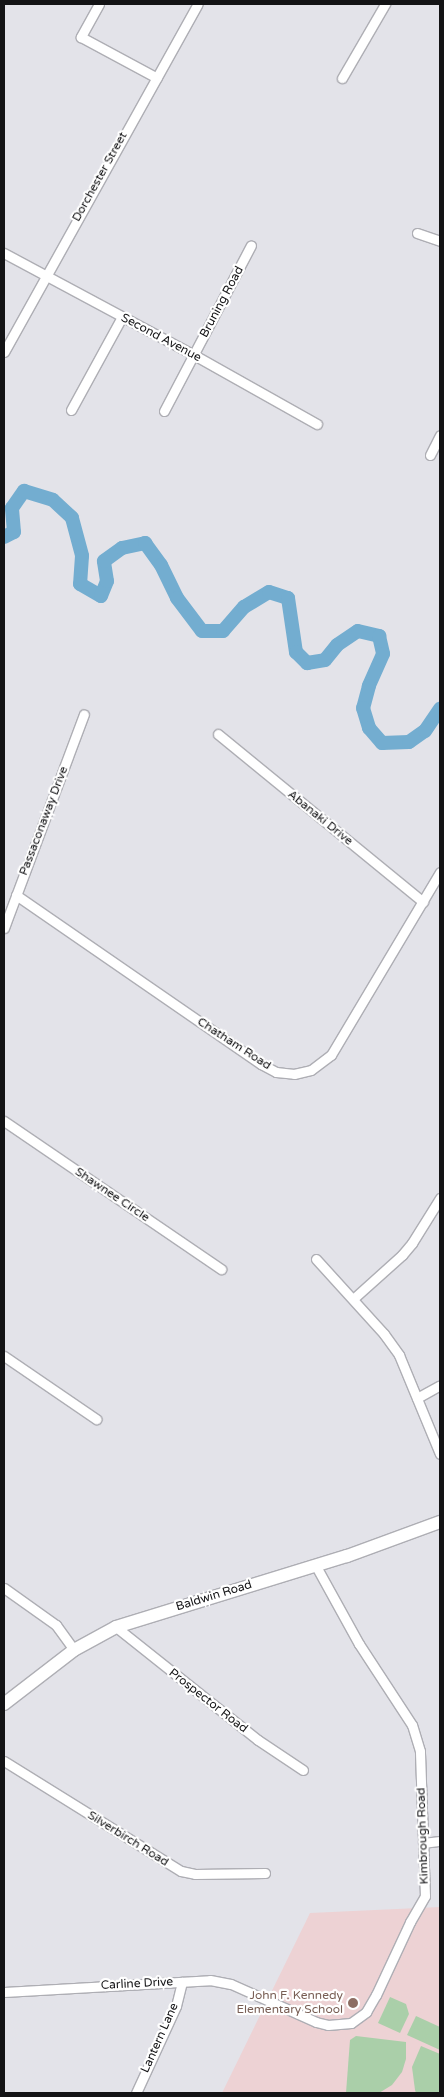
<!DOCTYPE html>
<html>
<head>
<meta charset="utf-8">
<style>
  body { margin:0 }
  #map { position:relative; width:444px; height:2097px; overflow:hidden; background:#e3e3e9; font-family:"Varela Round",sans-serif }
  div>[style] { position:absolute }
  .education>* { inset:0; background:#edd2d4 }
  .green>* { inset:0; background:#aacfa9 }
  .river>* { height:14px; margin:-7px; padding:0 7px; transform-origin:7px; border-radius:7px; background:#73add0 }
  .roads { filter:drop-shadow(1px 0 #aeaeb4) drop-shadow(-1px 0 #aeaeb4) drop-shadow(0 1px #aeaeb4) drop-shadow(0 -1px #aeaeb4) }
  .street>* { height:9px; margin:-4.5px; padding:0 4.5px; transform-origin:4.5px; border-radius:4.5px; background:#fff }
  .secondary>* { height:12px; margin:-6px; padding:0 6px; transform-origin:6px; border-radius:6px; background:#fff }
  .dots>* { width:14px; height:14px; translate:-50% -50%; box-sizing:border-box; border:2px solid #fff; border-radius:50% }
  span { translate:-50% -50%; white-space:nowrap; text-align:center; line-height:1.15; -webkit-text-stroke:4.5px #fff; paint-order:stroke }
  .street-label { font-size:12px; color:#131315 }
  .education-label { font-size:12px; color:#785e54 }
  .right { translate:-100% -50%; text-align:right }
  .frame { position:absolute; inset:0; border:5px solid #131315; pointer-events:none }
</style>
</head>
<body>
<div id="map">
  <div class="education">
    <i style="clip-path:polygon(440px 1907px,440px 2093px,222px 2093px,310px 1913px)"></i>
  </div>
  <div class="green">
    <i style="clip-path:polygon(390px 1997px,406px 2004px,409px 2014px,400px 2033px,378px 2023px)"></i>
    <i style="clip-path:polygon(416px 2016px,440px 2027px,440px 2050px,407px 2035px)"></i>
    <i style="clip-path:polygon(356px 2036px,406px 2042px,406px 2059px,402px 2072px,392px 2085px,379px 2093px,346px 2093px,350px 2040px)"></i>
    <i style="clip-path:polygon(421px 2046px,440px 2054px,440px 2093px,416px 2093px,415px 2090px,412px 2067px)"></i>
  </div>
  <div class="river">
    <i style="left:4px;top:537px;width:11px;rotate:-27deg"></i>
    <i style="left:14px;top:532px;width:24px;rotate:-95deg"></i>
    <i style="left:12px;top:508px;width:21px;rotate:-55deg"></i>
    <i style="left:24px;top:491px;width:30px;rotate:17deg"></i>
    <i style="left:53px;top:500px;width:26px;rotate:43deg"></i>
    <i style="left:72px;top:518px;width:39px;rotate:75deg"></i>
    <i style="left:82px;top:556px;width:28px;rotate:94deg"></i>
    <i style="left:80px;top:584px;width:24px;rotate:30deg"></i>
    <i style="left:101px;top:596px;width:16px;rotate:-68deg"></i>
    <i style="left:107px;top:581px;width:20px;rotate:-99deg"></i>
    <i style="left:104px;top:561px;width:22px;rotate:-36deg"></i>
    <i style="left:122px;top:548px;width:24px;rotate:-12deg"></i>
    <i style="left:145px;top:543px;width:27px;rotate:54deg"></i>
    <i style="left:161px;top:565px;width:37px;rotate:64deg"></i>
    <i style="left:177px;top:598px;width:41px;rotate:52.9deg"></i>
    <i style="left:202px;top:631px;width:21px"></i>
    <i style="left:223px;top:631px;width:32px;rotate:-49deg"></i>
    <i style="left:244px;top:607px;width:29px;rotate:-31deg"></i>
    <i style="left:269px;top:592px;width:20px;rotate:18deg"></i>
    <i style="left:288px;top:598px;width:55px;rotate:81.6deg"></i>
    <i style="left:296px;top:652px;width:16px;rotate:45deg"></i>
    <i style="left:307px;top:663px;width:18px;rotate:-9deg"></i>
    <i style="left:325px;top:660px;width:19px;rotate:-51deg"></i>
    <i style="left:337px;top:645px;width:25px;rotate:-34deg"></i>
    <i style="left:358px;top:631px;width:22px;rotate:13deg"></i>
    <i style="left:379px;top:636px;width:18px;rotate:77deg"></i>
    <i style="left:383px;top:654px;width:35px;rotate:114deg"></i>
    <i style="left:369px;top:686px;width:23px;rotate:105deg"></i>
    <i style="left:363px;top:708px;width:21px;rotate:73deg"></i>
    <i style="left:369px;top:728px;width:20px;rotate:49deg"></i>
    <i style="left:382px;top:743px;width:27px;rotate:-2deg"></i>
    <i style="left:409px;top:742px;width:19px;rotate:-35deg"></i>
    <i style="left:425px;top:731px;width:27px;rotate:-56deg"></i>
  </div>
  <div class="roads">
    <div class="street">
      <i style="left:99px;top:4px;width:38px;rotate:119deg"></i>
      <i style="left:81px;top:37px;width:86px;rotate:28.3deg"></i>
      <i style="left:342px;top:78px;width:86px;rotate:-59.8deg"></i>
      <i style="left:417px;top:233px;width:24px;rotate:19deg"></i>
      <i style="left:4px;top:253px;width:216px;rotate:28.2deg"></i>
      <i style="left:194px;top:355px;width:141px;rotate:29.3deg"></i>
      <i style="left:4px;top:352px;width:398px;rotate:-60.9deg"></i>
      <i style="left:71px;top:410px;width:106px;rotate:-61.3deg"></i>
      <i style="left:164px;top:411px;width:187px;rotate:-62.3deg"></i>
      <i style="left:430px;top:455px;width:22px;rotate:-63deg"></i>
      <i style="left:218px;top:734px;width:265px;rotate:39.3deg"></i>
      <i style="left:16px;top:895px;width:298px;rotate:34.6deg"></i>
      <i style="left:261px;top:1064px;width:17px;rotate:28deg"></i>
      <i style="left:276px;top:1072px;width:18px;rotate:6deg"></i>
      <i style="left:294px;top:1074px;width:17px;rotate:-13deg"></i>
      <i style="left:311px;top:1070px;width:25px;rotate:-37deg"></i>
      <i style="left:331px;top:1055px;width:213px;rotate:-59.2deg"></i>
      <i style="left:4px;top:928px;width:228px;rotate:-69.5deg"></i>
      <i style="left:4px;top:1121px;width:263px;rotate:34.3deg"></i>
      <i style="left:316px;top:1259px;width:101px;rotate:47.8deg"></i>
      <i style="left:384px;top:1334px;width:26px;rotate:54deg"></i>
      <i style="left:399px;top:1355px;width:107px;rotate:67.5deg"></i>
      <i style="left:353px;top:1299px;width:66px;rotate:-41.9deg"></i>
      <i style="left:402px;top:1255px;width:16px;rotate:-50deg"></i>
      <i style="left:412px;top:1243px;width:53px;rotate:-58.1deg"></i>
      <i style="left:4px;top:1356px;width:112px;rotate:34.4deg"></i>
      <i style="left:417px;top:1398px;width:26px;rotate:-29deg"></i>
      <i style="left:4px;top:1588px;width:64px;rotate:35.4deg"></i>
      <i style="left:56px;top:1625px;width:31px;rotate:54deg"></i>
      <i style="left:116px;top:1627px;width:181px;rotate:38.5deg"></i>
      <i style="left:258px;top:1740px;width:54px;rotate:33.7deg"></i>
      <i style="left:4px;top:1761px;width:208px;rotate:31.9deg"></i>
      <i style="left:181px;top:1871px;width:14px;rotate:12deg"></i>
      <i style="left:195px;top:1874px;width:70px;rotate:-0.8deg"></i>
      <i style="left:423px;top:1843px;width:17px;rotate:-7deg"></i>
      <i style="left:4px;top:1992px;width:206px;rotate:-3.3deg"></i>
      <i style="left:210px;top:1980px;width:21px;rotate:11deg"></i>
      <i style="left:231px;top:1984px;width:93px;rotate:24.1deg"></i>
      <i style="left:316px;top:2022px;width:12px;rotate:14deg"></i>
      <i style="left:328px;top:2025px;width:23px;rotate:-5deg"></i>
      <i style="left:351px;top:2023px;width:19px;rotate:-36deg"></i>
      <i style="left:366px;top:2012px;width:20px;rotate:-60deg"></i>
      <i style="left:376px;top:1995px;width:81px;rotate:-65deg"></i>
      <i style="left:410px;top:1922px;width:30px;rotate:-60deg"></i>
      <i style="left:425px;top:1896px;width:145px;rotate:-92deg"></i>
      <i style="left:420px;top:1751px;width:27px;rotate:-107deg"></i>
      <i style="left:412px;top:1725px;width:97px;rotate:-123.2deg"></i>
      <i style="left:359px;top:1644px;width:89px;rotate:-118.9deg"></i>
      <i style="left:136px;top:2093px;width:96px;rotate:-65.3deg"></i>
      <i style="left:176px;top:2006px;width:25px;rotate:-76deg"></i>
    </div>
    <div class="secondary">
      <i style="left:4px;top:1704px;width:88px;rotate:-37.6deg"></i>
      <i style="left:74px;top:1650px;width:48px;rotate:-28.7deg"></i>
      <i style="left:116px;top:1627px;width:242px;rotate:-17.1deg"></i>
      <i style="left:347px;top:1556px;width:99px;rotate:-20.1deg"></i>
    </div>
  </div>
  <div class="dots">
    <i style="left:353px;top:2003px;background:#8d6e63"></i>
  </div>
  <div class="street-label">
    <span style="left:100px;top:177px;rotate:-61deg">Dorchester Street</span>
    <span style="left:222px;top:302px;rotate:-62deg">Bruning Road</span>
    <span style="left:161px;top:338px;rotate:28deg">Second Avenue</span>
    <span style="left:320px;top:818px;rotate:39deg">Abanaki Drive</span>
    <span style="left:44px;top:821px;rotate:-69deg">Passaconaway Drive</span>
    <span style="left:234px;top:1044px;rotate:33deg">Chatham Road</span>
    <span style="left:112px;top:1195px;rotate:34deg">Shawnee Circle</span>
    <span style="left:214px;top:1596px;rotate:-17deg">Baldwin Road</span>
    <span style="left:208px;top:1701px;rotate:38deg">Prospector Road</span>
    <span style="left:423px;top:1836px;rotate:-92deg">Kimbrough Road</span>
    <span style="left:128px;top:1839px;rotate:32deg">Silverbirch Road</span>
    <span style="left:137px;top:1984px;rotate:-3deg">Carline Drive</span>
    <span style="left:160px;top:2038px;rotate:-66deg">Lantern Lane</span>
  </div>
  <div class="education-label">
    <span class="right" style="left:343px;top:2003px">John F. Kennedy<br>Elementary School</span>
  </div>
  <div class="frame"></div>
</div>
</body>
</html>
